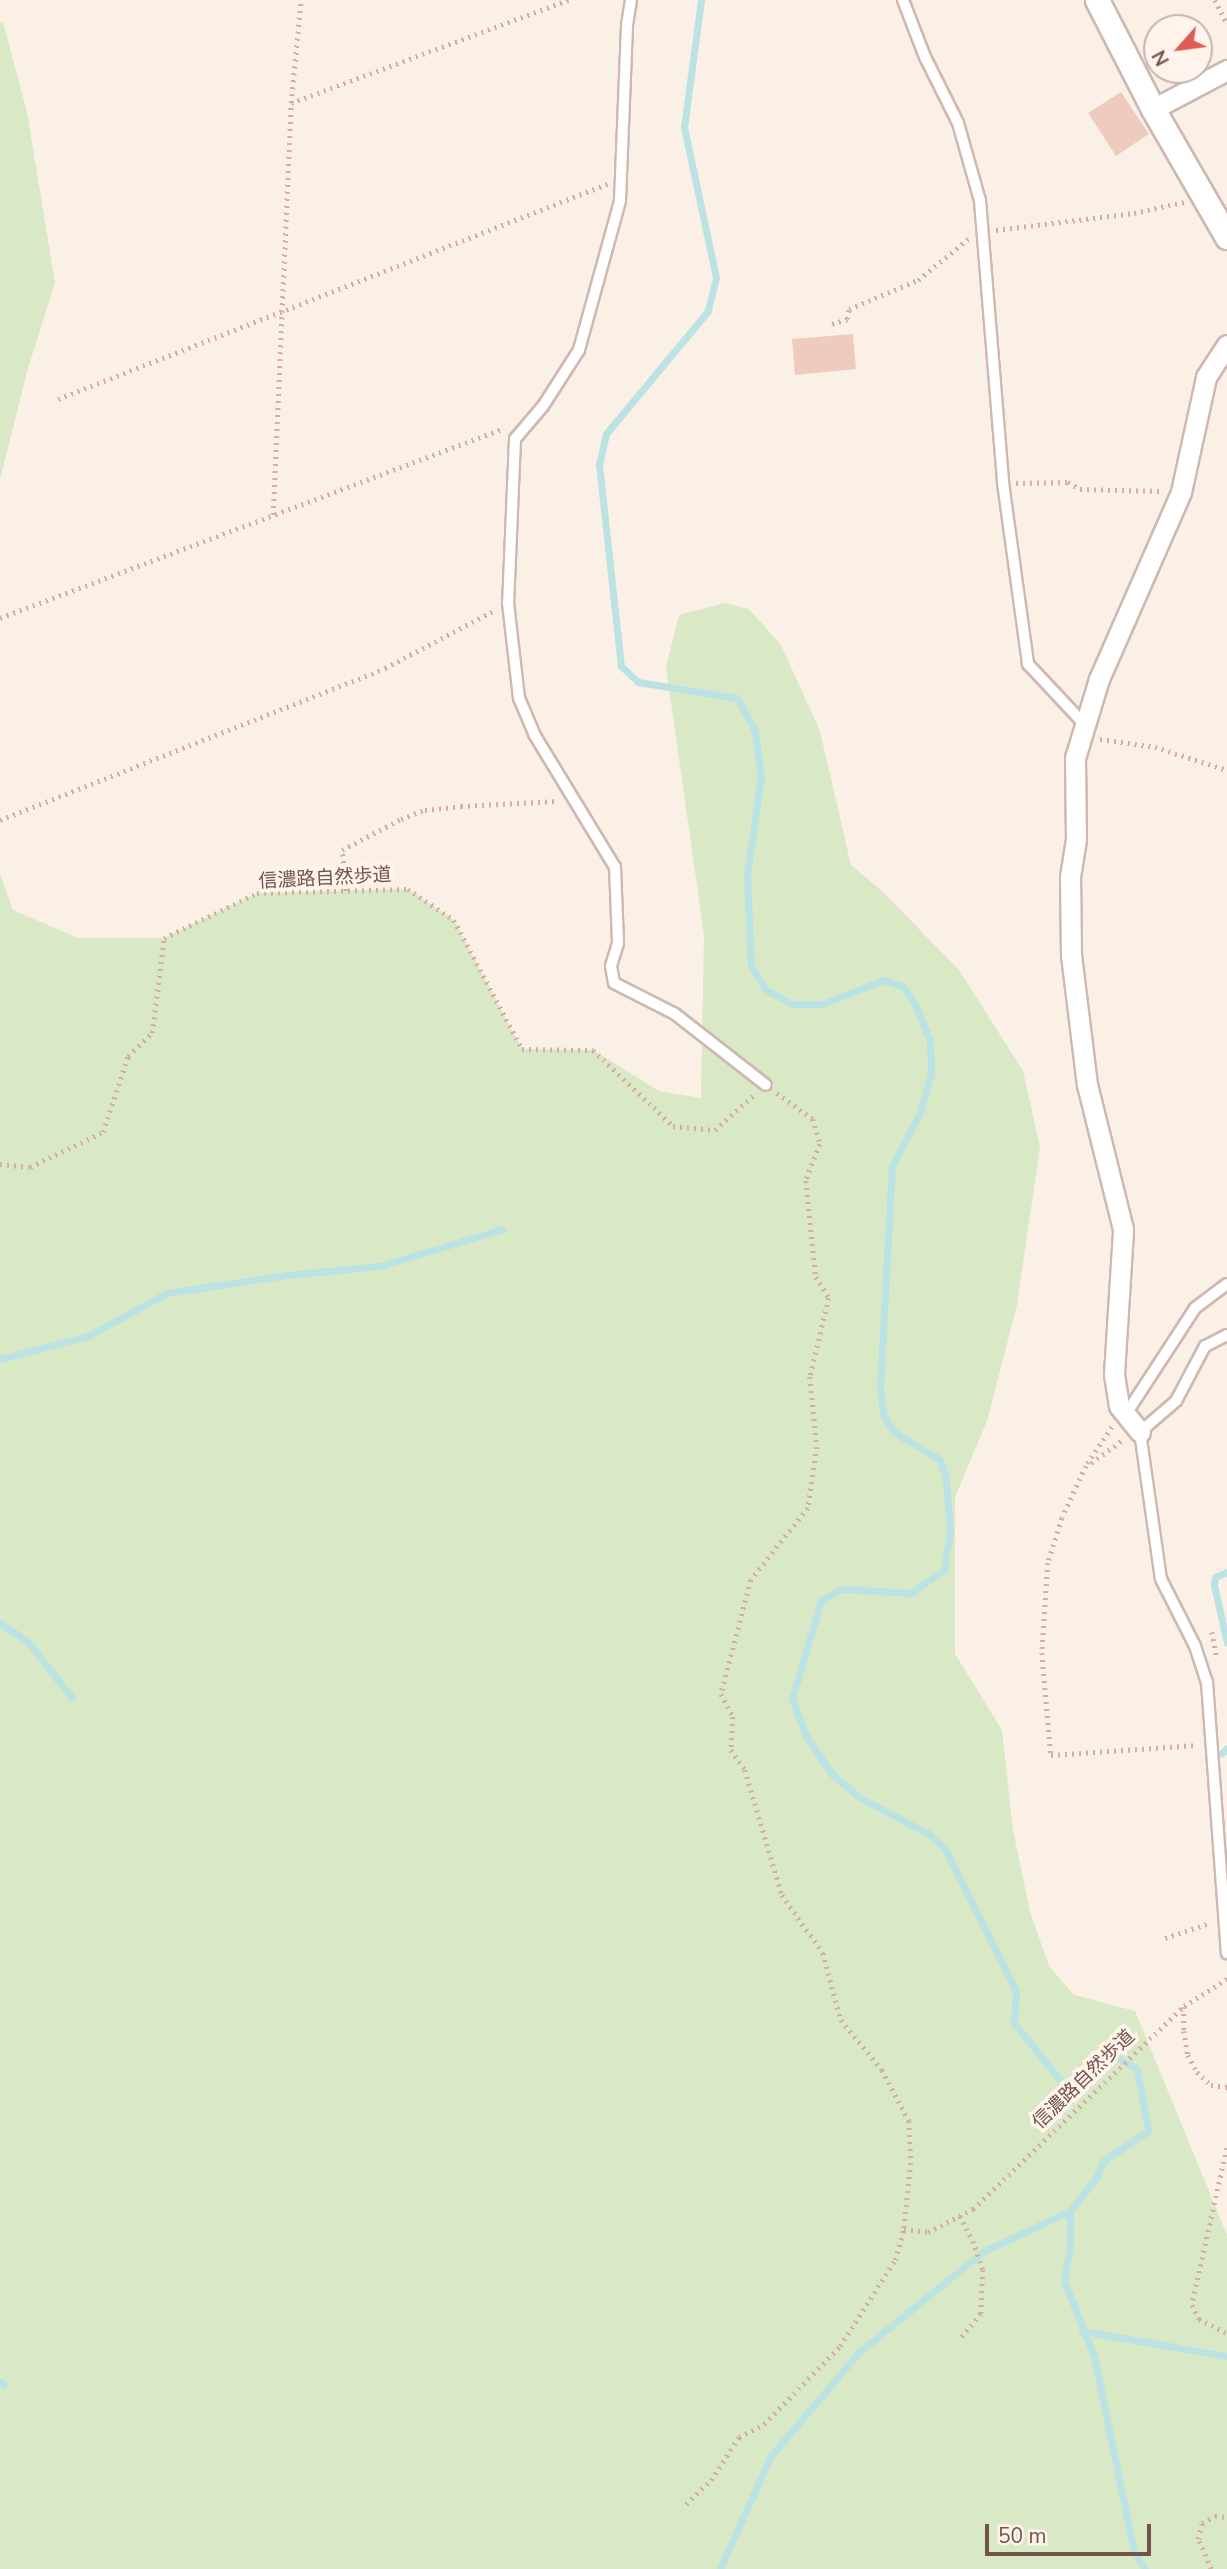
<!DOCTYPE html>
<html>
<head>
<meta charset="utf-8">
<style>
  body { margin:0 }
  #map { position:relative; width:1227px; height:2569px; overflow:hidden; background:#fbf0e6; font-family:"Nunito Sans","Noto Sans JP",sans-serif }
  div>[style] { position:absolute }
  .green>* { inset:0; background:#d9e8c5 }
  .stream>* { height:7px; margin:-3.5px; padding:0 3.5px; transform-origin:3.5px; border-radius:3.5px; background:#bce3e3 }
  .building>* { inset:0; background:#efcbbf }
  .path>* { height:4.5px; margin-top:-2.25px; transform-origin:0; background:repeating-linear-gradient(90deg,#d4aea3 0 2px,transparent 0 7px) }
  .roads { filter:drop-shadow(2px 0 #ceb8b0) drop-shadow(-2px 0 #ceb8b0) drop-shadow(0 2px #ceb8b0) drop-shadow(0 -2px #ceb8b0) }
  .service>* { height:10px; margin:-5px; padding:0 5px; transform-origin:5px; border-radius:5px; background:#fff }
  .minor>* { height:19px; margin:-9.5px; padding:0 9.5px; transform-origin:9.5px; border-radius:9.5px; background:#fff }
  .tertiary>* { height:23px; margin:-11.5px; padding:0 11.5px; transform-origin:11.5px; border-radius:11.5px; background:#fff }
  span { translate:-50% -50%; white-space:nowrap; text-align:center; line-height:1.15; -webkit-text-stroke:7px #fef4ec; paint-order:stroke }
  .street-label { font-size:19px; color:#73544c }
  .north { position:absolute; left:1143px; top:14px; width:70px; height:70px; box-sizing:border-box; background:#fef4ec; border:2px solid #c6b4ac; border-radius:50%; rotate:242deg; font-size:19px; font-weight:700; line-height:28px; text-align:center; color:#73544c }
  .north::after { content:''; display:block; margin:auto; width:24px; height:32px; background:#dd5c53; clip-path:polygon(50% 0,100% 100%,50% 72%,0 100%) }
  .scale { position:absolute; left:985px; top:2524px; width:166px; height:32px; box-sizing:border-box; border:4px solid #73544c; border-top:0; padding-left:9px; font-size:21px; line-height:24px; white-space:nowrap; color:#73544c; -webkit-text-stroke:5px #fef4ec; paint-order:stroke }
</style>
</head>
<body>
<div id="map">
  <div class="green">
    <i style="clip-path:polygon(0 22px,3px 22px,27px 112px,55px 283px,28px 368px,0 479px)"></i>
    <i style="clip-path:polygon(725px 603px,749px 609px,781px 645px,820px 731px,851px 865px,881px 890px,959px 970px,1023px 1071px,1040px 1147px,1017px 1305px,987px 1421px,955px 1497px,955px 1654px,1002px 1730px,1013px 1830px,1030px 1912px,1049px 1966px,1074px 1995px,1135px 2011px,1227px 2235px,1227px 2569px,0 2569px,0 874px,13px 910px,78px 938px,164px 938px,257px 893px,408px 889px,454px 920px,522px 1049px,593px 1050px,659px 1091px,701px 1098px,704px 935px,666px 667px,679px 615px)"></i>
  </div>
  <div class="stream">
    <i style="left:701px;top:0;width:128px;rotate:97.6deg"></i>
    <i style="left:684px;top:127px;width:154px;rotate:78deg"></i>
    <i style="left:716px;top:278px;width:34px;rotate:104deg"></i>
    <i style="left:708px;top:311px;width:160px;rotate:129.7deg"></i>
    <i style="left:606px;top:434px;width:31px;rotate:103deg"></i>
    <i style="left:599px;top:464px;width:203px;rotate:83.8deg"></i>
    <i style="left:621px;top:666px;width:23px;rotate:43deg"></i>
    <i style="left:638px;top:682px;width:100px;rotate:9.2deg"></i>
    <i style="left:737px;top:698px;width:38px;rotate:61deg"></i>
    <i style="left:755px;top:731px;width:45px;rotate:82.4deg"></i>
    <i style="left:761px;top:776px;width:100px;rotate:98deg"></i>
    <i style="left:747px;top:875px;width:91px;rotate:87.5deg"></i>
    <i style="left:751px;top:966px;width:28px;rotate:58deg"></i>
    <i style="left:766px;top:990px;width:30px;rotate:28deg"></i>
    <i style="left:792px;top:1004px;width:30px"></i>
    <i style="left:822px;top:1004px;width:66px;rotate:-21.2deg"></i>
    <i style="left:884px;top:980px;width:21px;rotate:19deg"></i>
    <i style="left:904px;top:987px;width:22px;rotate:58deg"></i>
    <i style="left:916px;top:1006px;width:38px;rotate:68deg"></i>
    <i style="left:930px;top:1041px;width:33px;rotate:88deg"></i>
    <i style="left:931px;top:1074px;width:41px;rotate:105.8deg"></i>
    <i style="left:920px;top:1113px;width:60px;rotate:117.8deg"></i>
    <i style="left:892px;top:1166px;width:221px;rotate:93.1deg"></i>
    <i style="left:880px;top:1387px;width:27px;rotate:84deg"></i>
    <i style="left:883px;top:1414px;width:21px;rotate:59deg"></i>
    <i style="left:894px;top:1432px;width:54px;rotate:31.3deg"></i>
    <i style="left:940px;top:1460px;width:20px;rotate:72deg"></i>
    <i style="left:946px;top:1479px;width:53px;rotate:85.7deg"></i>
    <i style="left:950px;top:1532px;width:38px;rotate:99deg"></i>
    <i style="left:944px;top:1570px;width:40px;rotate:145.1deg"></i>
    <i style="left:911px;top:1593px;width:69px;rotate:-176.7deg"></i>
    <i style="left:842px;top:1589px;width:24px;rotate:152deg"></i>
    <i style="left:821px;top:1600px;width:103px;rotate:106.3deg"></i>
    <i style="left:792px;top:1699px;width:40px;rotate:69deg"></i>
    <i style="left:806px;top:1736px;width:45px;rotate:56deg"></i>
    <i style="left:831px;top:1773px;width:35px;rotate:41deg"></i>
    <i style="left:857px;top:1796px;width:81px;rotate:27.8deg"></i>
    <i style="left:929px;top:1834px;width:22px;rotate:43deg"></i>
    <i style="left:945px;top:1849px;width:159px;rotate:63.4deg"></i>
    <i style="left:1016px;top:1991px;width:32px;rotate:94deg"></i>
    <i style="left:1014px;top:2023px;width:80px;rotate:51.1deg"></i>
    <i style="left:1064px;top:2085px;width:56px;rotate:-34.8deg"></i>
    <i style="left:1110px;top:2053px;width:31px;rotate:31deg"></i>
    <i style="left:1137px;top:2069px;width:63px;rotate:79.9deg"></i>
    <i style="left:1148px;top:2131px;width:54px;rotate:146.3deg"></i>
    <i style="left:1103px;top:2161px;width:18px;rotate:112deg"></i>
    <i style="left:1096px;top:2178px;width:42px;rotate:128.2deg"></i>
    <i style="left:1070px;top:2211px;width:36px;rotate:90deg"></i>
    <i style="left:1070px;top:2247px;width:35px;rotate:100deg"></i>
    <i style="left:1064px;top:2281px;width:81px;rotate:68.2deg"></i>
    <i style="left:1094px;top:2356px;width:201px;rotate:78.5deg"></i>
    <i style="left:1134px;top:2553px;width:19px;rotate:55deg"></i>
    <i style="left:0;top:1359px;width:91px;rotate:-14.6deg"></i>
    <i style="left:88px;top:1336px;width:90px;rotate:-28.6deg"></i>
    <i style="left:167px;top:1293px;width:122px;rotate:-8.5deg"></i>
    <i style="left:288px;top:1275px;width:92px;rotate:-5.6deg"></i>
    <i style="left:380px;top:1266px;width:128px;rotate:-16.7deg"></i>
    <i style="left:1227px;top:1572px;width:13px;rotate:157deg"></i>
    <i style="left:1215px;top:1577px;width:8px;rotate:97deg"></i>
    <i style="left:1214px;top:1585px;width:59px;rotate:77.4deg"></i>
    <i style="left:0;top:1623px;width:34px;rotate:34deg"></i>
    <i style="left:28px;top:1642px;width:71px;rotate:51.8deg"></i>
    <i style="left:1222px;top:1753px;width:7px;rotate:-45deg"></i>
    <i style="left:1082px;top:2331px;width:147px;rotate:9.8deg"></i>
    <i style="left:0;top:2382px;width:4px;rotate:34deg"></i>
    <i style="left:720px;top:2569px;width:123px;rotate:-65.9deg"></i>
    <i style="left:770px;top:2457px;width:138px;rotate:-49.7deg"></i>
    <i style="left:859px;top:2352px;width:161px;rotate:-38.9deg"></i>
    <i style="left:984px;top:2251px;width:95px;rotate:-24.9deg"></i>
  </div>
  <div class="building">
    <i style="clip-path:polygon(1121px 92px,1149px 134px,1116px 156px,1088px 113px)"></i>
    <i style="clip-path:polygon(853px 334px,856px 369px,795px 375px,792px 339px)"></i>
  </div>
  <div class="path">
    <i style="left:1215px;top:0;width:27px;rotate:63deg"></i>
    <i style="left:291px;top:103px;width:296px;rotate:-20.4deg"></i>
    <i style="left:996px;top:230px;width:139px;rotate:-7deg"></i>
    <i style="left:1134px;top:213px;width:51px;rotate:-12.4deg"></i>
    <i style="left:832px;top:324px;width:16px;rotate:-18deg"></i>
    <i style="left:847px;top:319px;width:10px;rotate:-79deg"></i>
    <i style="left:849px;top:309px;width:75px;rotate:-22.8deg"></i>
    <i style="left:918px;top:280px;width:65px;rotate:-39.4deg"></i>
    <i style="left:58px;top:399px;width:590px;rotate:-21.39deg"></i>
    <i style="left:1016px;top:483px;width:52px;rotate:-1.1deg"></i>
    <i style="left:1068px;top:482px;width:14px;rotate:30deg"></i>
    <i style="left:1080px;top:489px;width:80px;rotate:1.4deg"></i>
    <i style="left:273px;top:515px;width:412px;rotate:-87.5deg"></i>
    <i style="left:291px;top:103px;width:103px;rotate:-84.5deg"></i>
    <i style="left:0;top:618px;width:536px;rotate:-20.63deg"></i>
    <i style="left:1100px;top:739px;width:56px;rotate:8.3deg"></i>
    <i style="left:1155px;top:747px;width:76px;rotate:17.7deg"></i>
    <i style="left:0;top:820px;width:414px;rotate:-21.5deg"></i>
    <i style="left:385px;top:668px;width:124px;rotate:-27.8deg"></i>
    <i style="left:346px;top:891px;width:41px;rotate:-95.6deg"></i>
    <i style="left:342px;top:850px;width:67px;rotate:-27.7deg"></i>
    <i style="left:401px;top:819px;width:26px;rotate:-21deg"></i>
    <i style="left:425px;top:810px;width:36px;rotate:-6deg"></i>
    <i style="left:461px;top:806px;width:98px;rotate:-2.9deg"></i>
    <i style="left:777px;top:1093px;width:44px;rotate:35.8deg"></i>
    <i style="left:813px;top:1119px;width:26px;rotate:74deg"></i>
    <i style="left:820px;top:1144px;width:40px;rotate:111deg"></i>
    <i style="left:806px;top:1181px;width:97px;rotate:84.1deg"></i>
    <i style="left:816px;top:1277px;width:25px;rotate:58deg"></i>
    <i style="left:829px;top:1298px;width:81px;rotate:103.5deg"></i>
    <i style="left:810px;top:1377px;width:70px;rotate:84.3deg"></i>
    <i style="left:817px;top:1447px;width:62px;rotate:98.4deg"></i>
    <i style="left:808px;top:1508px;width:92px;rotate:128.4deg"></i>
    <i style="left:751px;top:1580px;width:118px;rotate:104.7deg"></i>
    <i style="left:721px;top:1694px;width:26px;rotate:62deg"></i>
    <i style="left:733px;top:1717px;width:33px;rotate:93deg"></i>
    <i style="left:731px;top:1750px;width:24px;rotate:55deg"></i>
    <i style="left:745px;top:1770px;width:130px;rotate:73.5deg"></i>
    <i style="left:782px;top:1895px;width:71px;rotate:54.7deg"></i>
    <i style="left:823px;top:1953px;width:69px;rotate:75deg"></i>
    <i style="left:841px;top:2020px;width:65px;rotate:50.6deg"></i>
    <i style="left:882px;top:2070px;width:58px;rotate:62.1deg"></i>
    <i style="left:909px;top:2121px;width:42px;rotate:87.3deg"></i>
    <i style="left:911px;top:2163px;width:66px;rotate:96.1deg"></i>
    <i style="left:904px;top:2229px;width:24px;rotate:7deg"></i>
    <i style="left:928px;top:2232px;width:51px;rotate:-27.1deg"></i>
    <i style="left:973px;top:2209px;width:293px;rotate:-43.9deg"></i>
    <i style="left:1184px;top:2006px;width:51px;rotate:-32.1deg"></i>
    <i style="left:0;top:1164px;width:30px;rotate:6deg"></i>
    <i style="left:30px;top:1167px;width:81px;rotate:-25.6deg"></i>
    <i style="left:103px;top:1132px;width:80px;rotate:-71.8deg"></i>
    <i style="left:128px;top:1056px;width:33px;rotate:-44deg"></i>
    <i style="left:152px;top:1033px;width:96px;rotate:-82.8deg"></i>
    <i style="left:164px;top:938px;width:103px;rotate:-25.8deg"></i>
    <i style="left:257px;top:893px;width:151px;rotate:-1.5deg"></i>
    <i style="left:408px;top:889px;width:55px;rotate:34deg"></i>
    <i style="left:454px;top:920px;width:146px;rotate:62.2deg"></i>
    <i style="left:522px;top:1049px;width:71px;rotate:0.8deg"></i>
    <i style="left:593px;top:1050px;width:110px;rotate:43.5deg"></i>
    <i style="left:673px;top:1126px;width:42px;rotate:5.4deg"></i>
    <i style="left:715px;top:1130px;width:52px;rotate:-41.9deg"></i>
    <i style="left:1112px;top:1427px;width:47px;rotate:123.7deg"></i>
    <i style="left:1086px;top:1466px;width:57px;rotate:114.8deg"></i>
    <i style="left:1062px;top:1518px;width:47px;rotate:107.3deg"></i>
    <i style="left:1048px;top:1563px;width:90px;rotate:93.8deg"></i>
    <i style="left:1042px;top:1653px;width:102px;rotate:85deg"></i>
    <i style="left:1051px;top:1755px;width:147px;rotate:-3.9deg"></i>
    <i style="left:1091px;top:1463px;width:41px;rotate:-36deg"></i>
    <i style="left:1212px;top:1632px;width:26px;rotate:79deg"></i>
    <i style="left:1165px;top:1938px;width:47px;rotate:-18.4deg"></i>
    <i style="left:1184px;top:2007px;width:24px;rotate:90deg"></i>
    <i style="left:1184px;top:2031px;width:24px;rotate:81deg"></i>
    <i style="left:1188px;top:2055px;width:19px;rotate:62deg"></i>
    <i style="left:1197px;top:2072px;width:19px;rotate:43deg"></i>
    <i style="left:1211px;top:2085px;width:16px;rotate:7deg"></i>
    <i style="left:1227px;top:2148px;width:161px;rotate:102.6deg"></i>
    <i style="left:1192px;top:2305px;width:16px;rotate:63deg"></i>
    <i style="left:1199px;top:2319px;width:31px;rotate:27deg"></i>
    <i style="left:960px;top:2216px;width:28px;rotate:63deg"></i>
    <i style="left:973px;top:2241px;width:31px;rotate:71deg"></i>
    <i style="left:983px;top:2270px;width:44px;rotate:92.6deg"></i>
    <i style="left:981px;top:2314px;width:33px;rotate:130deg"></i>
    <i style="left:686px;top:2504px;width:35px;rotate:-44deg"></i>
    <i style="left:711px;top:2480px;width:51px;rotate:-56.9deg"></i>
    <i style="left:739px;top:2437px;width:28px;rotate:-27deg"></i>
    <i style="left:764px;top:2424px;width:109px;rotate:-45.7deg"></i>
    <i style="left:840px;top:2346px;width:102px;rotate:-57.4deg"></i>
    <i style="left:895px;top:2260px;width:32px;rotate:-74deg"></i>
    <i style="left:1211px;top:2569px;width:33px;rotate:-113deg"></i>
    <i style="left:1198px;top:2539px;width:16px;rotate:-76deg"></i>
    <i style="left:1202px;top:2523px;width:15px;rotate:-28deg"></i>
    <i style="left:1215px;top:2516px;width:12px;rotate:5deg"></i>
  </div>
  <div class="roads">
    <div class="service">
      <i style="left:631px;top:0;width:26px;rotate:99deg"></i>
      <i style="left:627px;top:26px;width:175px;rotate:92.3deg"></i>
      <i style="left:620px;top:201px;width:155px;rotate:105.4deg"></i>
      <i style="left:579px;top:350px;width:67px;rotate:122.7deg"></i>
      <i style="left:543px;top:406px;width:43px;rotate:130.3deg"></i>
      <i style="left:515px;top:439px;width:164px;rotate:92.4deg"></i>
      <i style="left:508px;top:603px;width:96px;rotate:83.4deg"></i>
      <i style="left:519px;top:698px;width:39px;rotate:67deg"></i>
      <i style="left:534px;top:734px;width:156px;rotate:58.7deg"></i>
      <i style="left:615px;top:867px;width:76px;rotate:87.7deg"></i>
      <i style="left:618px;top:943px;width:24px;rotate:107deg"></i>
      <i style="left:611px;top:966px;width:17px;rotate:80deg"></i>
      <i style="left:614px;top:983px;width:68px;rotate:26.9deg"></i>
      <i style="left:675px;top:1014px;width:115px;rotate:38deg"></i>
      <i style="left:903px;top:0;width:61px;rotate:68.9deg"></i>
      <i style="left:925px;top:57px;width:74px;rotate:63.4deg"></i>
      <i style="left:958px;top:123px;width:81px;rotate:74.2deg"></i>
      <i style="left:980px;top:201px;width:283px;rotate:85.3deg"></i>
      <i style="left:1003px;top:483px;width:183px;rotate:82.1deg"></i>
      <i style="left:1028px;top:664px;width:83px;rotate:46.9deg"></i>
      <i style="left:1227px;top:1335px;width:25px;rotate:153deg"></i>
      <i style="left:1205px;top:1346px;width:62px;rotate:117.8deg"></i>
      <i style="left:1176px;top:1401px;width:48px;rotate:139.3deg"></i>
      <i style="left:1140px;top:1432px;width:148px;rotate:81.9deg"></i>
      <i style="left:1161px;top:1579px;width:75px;rotate:63.1deg"></i>
      <i style="left:1195px;top:1646px;width:38px;rotate:72deg"></i>
      <i style="left:1207px;top:1682px;width:272px;rotate:85.8deg"></i>
      <i style="left:1126px;top:1414px;width:126px;rotate:-56.9deg"></i>
      <i style="left:1195px;top:1308px;width:40px;rotate:-37deg"></i>
    </div>
    <div class="minor">
      <i style="left:1153px;top:109px;width:84px;rotate:-27.8deg"></i>
      <i style="left:1140px;top:1432px;width:33px;rotate:-129deg"></i>
      <i style="left:1119px;top:1406px;width:32px;rotate:-99deg"></i>
      <i style="left:1114px;top:1374px;width:145px;rotate:-86.4deg"></i>
      <i style="left:1123px;top:1229px;width:148px;rotate:-104deg"></i>
      <i style="left:1087px;top:1085px;width:131px;rotate:-97deg"></i>
      <i style="left:1071px;top:955px;width:78px;rotate:-90.7deg"></i>
      <i style="left:1070px;top:877px;width:37px;rotate:-81deg"></i>
      <i style="left:1076px;top:840px;width:82px;rotate:-90.7deg"></i>
      <i style="left:1075px;top:758px;width:83px;rotate:-73.1deg"></i>
      <i style="left:1099px;top:679px;width:204px;rotate:-66.3deg"></i>
      <i style="left:1181px;top:492px;width:118px;rotate:-77.7deg"></i>
      <i style="left:1206px;top:377px;width:38px;rotate:-57deg"></i>
    </div>
    <div class="tertiary">
      <i style="left:1097px;top:0;width:123px;rotate:62.8deg"></i>
      <i style="left:1153px;top:109px;width:148px;rotate:60deg"></i>
    </div>
  </div>
  <div class="street-label">
    <span style="left:325px;top:879px;rotate:-3deg">信濃路自然歩道</span>
    <span style="left:1084px;top:2080px;rotate:-44deg">信濃路自然歩道</span>
  </div>
  <div class="north">N</div>
  <div class="scale">50 m</div>
</div>
</body>
</html>
